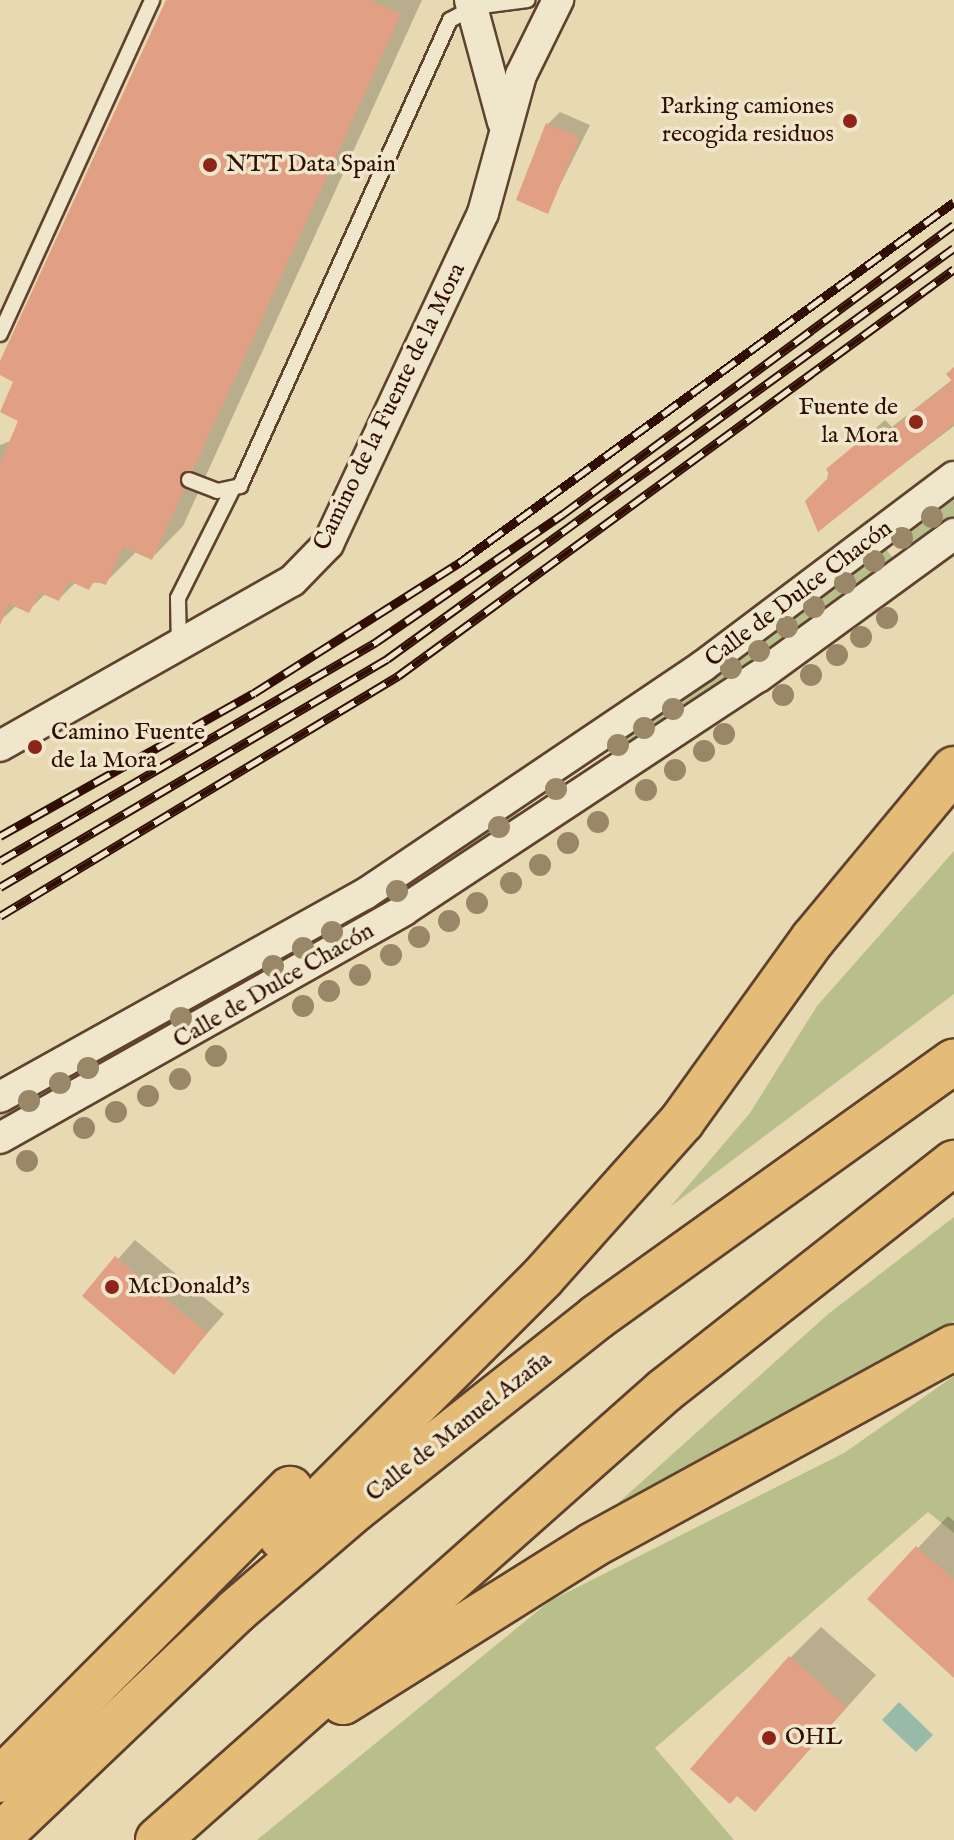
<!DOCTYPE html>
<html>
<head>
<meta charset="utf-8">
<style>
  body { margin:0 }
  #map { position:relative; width:954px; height:1840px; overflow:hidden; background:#e7d9b1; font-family:"IM FELL English",serif }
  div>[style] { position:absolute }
  .green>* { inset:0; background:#b8bf8a }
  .water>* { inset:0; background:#97baa9 }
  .shadow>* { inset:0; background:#0003 }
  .building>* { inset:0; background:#e1a083 }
  .roads { filter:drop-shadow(2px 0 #5e422e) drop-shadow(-2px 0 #5e422e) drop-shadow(0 2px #5e422e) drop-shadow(0 -2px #5e422e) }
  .service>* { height:14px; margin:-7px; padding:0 7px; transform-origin:7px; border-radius:7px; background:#efe6cc }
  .minor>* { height:30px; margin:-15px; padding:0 15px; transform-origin:15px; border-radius:15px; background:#efe6cc }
  .motorway>* { height:44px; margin:-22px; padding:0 22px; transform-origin:22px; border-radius:22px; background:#e4bc78 }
  .rail>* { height:9px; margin-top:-4.5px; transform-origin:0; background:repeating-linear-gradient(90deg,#efe6cc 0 18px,#300f02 0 36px); box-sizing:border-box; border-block:2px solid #300f02 }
  .trees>* { width:22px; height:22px; margin:-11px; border-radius:50%; background:#998767 }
  .dots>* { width:22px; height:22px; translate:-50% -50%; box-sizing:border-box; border:4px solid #efe6cc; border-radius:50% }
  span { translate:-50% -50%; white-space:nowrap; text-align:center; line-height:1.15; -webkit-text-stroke:7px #efe6cc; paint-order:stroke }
  .poi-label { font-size:24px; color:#300f02 }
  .right { translate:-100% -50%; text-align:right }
  .left { translate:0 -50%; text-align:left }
  .street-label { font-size:24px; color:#300f02 }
</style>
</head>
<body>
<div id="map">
  <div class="green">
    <i style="clip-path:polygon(954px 490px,954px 518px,907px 548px,896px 535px)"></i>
    <i style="clip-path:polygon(883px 545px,893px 558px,729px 681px,620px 756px,608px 741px)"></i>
    <i style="clip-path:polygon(516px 810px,522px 819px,367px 917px,395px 882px)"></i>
    <i style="clip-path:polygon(954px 851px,954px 994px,670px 1207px,750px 1113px,817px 1006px)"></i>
    <i style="clip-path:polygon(205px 997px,213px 1005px,0 1124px,0 1107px)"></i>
    <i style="clip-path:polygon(954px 1217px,954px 1321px,617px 1504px,827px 1315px)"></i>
    <i style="clip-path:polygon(954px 1376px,954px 1533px,928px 1512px,655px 1748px,734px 1840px,257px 1840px,550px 1601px,844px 1453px)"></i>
  </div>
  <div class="water">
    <i style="clip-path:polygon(899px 1702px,933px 1735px,916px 1752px,882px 1720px)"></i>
  </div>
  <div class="shadow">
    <i style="clip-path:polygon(168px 0,422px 0,183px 526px,152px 558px,137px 551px,105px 583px,76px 582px,59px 599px,46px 593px,29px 610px,17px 605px,0 621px,0 445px,13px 440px,20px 420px,16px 381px,0 365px)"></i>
    <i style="clip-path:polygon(560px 112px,590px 125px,547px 211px,518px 199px,548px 124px)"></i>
    <i style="clip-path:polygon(954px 368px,954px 426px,818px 529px,829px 469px,885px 420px,892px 427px,953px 379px)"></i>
    <i style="clip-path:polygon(135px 1240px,224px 1314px,173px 1373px,85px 1296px)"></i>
    <i style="clip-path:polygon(948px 1516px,954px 1521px,954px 1675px,870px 1599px)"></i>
    <i style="clip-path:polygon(821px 1627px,876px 1675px,755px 1809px,790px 1658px)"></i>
  </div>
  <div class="building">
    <i style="clip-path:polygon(166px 0,370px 0,401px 14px,152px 560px,123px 547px,106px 585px,94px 581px,89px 590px,69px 581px,59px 601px,40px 593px,29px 613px,9px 604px,0 625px,0 464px,18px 421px,0 412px,13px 382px,0 375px,0 361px)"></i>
    <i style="clip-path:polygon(546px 123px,580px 137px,548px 214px,516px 200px)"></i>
    <i style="clip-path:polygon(954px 367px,954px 424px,818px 532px,805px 501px,830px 476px,826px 469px,866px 436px,873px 443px,952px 381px,946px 374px)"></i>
    <i style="clip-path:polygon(115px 1256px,207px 1333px,174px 1375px,82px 1296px)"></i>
    <i style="clip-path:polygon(916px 1546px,954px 1580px,954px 1678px,867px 1599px)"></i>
    <i style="clip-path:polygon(789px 1656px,847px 1707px,755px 1812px,737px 1796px,730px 1804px,690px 1769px)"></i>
  </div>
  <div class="roads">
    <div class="service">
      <i style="left:0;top:334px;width:367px;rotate:-65.5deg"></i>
      <i style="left:189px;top:480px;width:30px;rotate:21deg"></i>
      <i style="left:217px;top:491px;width:24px;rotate:-12deg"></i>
      <i style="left:240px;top:486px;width:511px;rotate:-65.74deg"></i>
      <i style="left:450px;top:20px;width:27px;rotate:-28deg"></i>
      <i style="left:474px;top:7px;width:54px;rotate:-7.4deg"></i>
      <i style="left:179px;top:647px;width:49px;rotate:-91.2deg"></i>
      <i style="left:178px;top:598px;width:119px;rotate:-63.4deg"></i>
    </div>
    <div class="minor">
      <i style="left:470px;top:0;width:126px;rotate:74.9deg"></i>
      <i style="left:0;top:746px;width:335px;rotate:-29.5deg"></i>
      <i style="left:292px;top:581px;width:52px;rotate:-45.8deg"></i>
      <i style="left:328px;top:544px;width:365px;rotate:-64.9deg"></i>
      <i style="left:483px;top:213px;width:143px;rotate:-74.6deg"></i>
      <i style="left:521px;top:75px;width:84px;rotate:-63.7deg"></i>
      <i style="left:0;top:1097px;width:418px;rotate:-29.1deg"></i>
      <i style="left:365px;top:894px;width:408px;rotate:-34deg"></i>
      <i style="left:703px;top:666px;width:314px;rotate:-37deg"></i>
      <i style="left:0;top:1138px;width:464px;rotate:-29.4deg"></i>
      <i style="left:404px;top:910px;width:424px;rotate:-33.4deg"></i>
      <i style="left:758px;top:677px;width:243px;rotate:-36.1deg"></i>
    </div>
    <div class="motorway">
      <i style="left:282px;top:1538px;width:369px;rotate:-45deg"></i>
      <i style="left:543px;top:1277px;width:209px;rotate:-48.3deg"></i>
      <i style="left:682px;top:1121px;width:224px;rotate:-54.3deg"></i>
      <i style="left:813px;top:939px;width:221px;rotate:-50.3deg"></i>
      <i style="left:343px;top:1702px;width:295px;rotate:-32.1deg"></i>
      <i style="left:593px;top:1545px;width:412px;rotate:-28.7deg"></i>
      <i style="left:0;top:1780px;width:411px;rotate:-45.1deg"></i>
      <i style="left:0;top:1836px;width:326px;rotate:-43.6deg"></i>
      <i style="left:236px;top:1611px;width:157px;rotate:-40.6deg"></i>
      <i style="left:355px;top:1509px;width:309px;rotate:-38.4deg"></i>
      <i style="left:597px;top:1317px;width:439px;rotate:-35.6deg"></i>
      <i style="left:158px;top:1840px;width:676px;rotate:-41.58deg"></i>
      <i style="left:664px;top:1391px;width:369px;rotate:-38.2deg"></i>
    </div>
  </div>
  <div class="rail">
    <i style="left:0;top:836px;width:291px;rotate:-29.4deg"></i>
    <i style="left:254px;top:693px;width:243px;rotate:-32.4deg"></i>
    <i style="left:459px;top:563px;width:613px;rotate:-36.1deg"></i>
    <i style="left:0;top:861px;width:435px;rotate:-30.2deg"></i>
    <i style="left:376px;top:642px;width:227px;rotate:-34.4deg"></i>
    <i style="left:563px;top:514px;width:486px;rotate:-36.5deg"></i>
    <i style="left:0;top:887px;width:449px;rotate:-30.5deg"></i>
    <i style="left:387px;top:659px;width:700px;rotate:-35.94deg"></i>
    <i style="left:0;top:916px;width:465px;rotate:-31.1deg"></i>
    <i style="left:398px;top:676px;width:689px;rotate:-36.2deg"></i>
  </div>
  <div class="trees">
    <i style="left:932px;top:517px"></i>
    <i style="left:902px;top:538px"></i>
    <i style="left:874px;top:561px"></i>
    <i style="left:845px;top:583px"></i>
    <i style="left:814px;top:607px"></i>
    <i style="left:887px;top:618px"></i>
    <i style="left:787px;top:627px"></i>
    <i style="left:861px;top:637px"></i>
    <i style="left:759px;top:651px"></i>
    <i style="left:837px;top:655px"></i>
    <i style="left:731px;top:668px"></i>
    <i style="left:811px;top:675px"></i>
    <i style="left:783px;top:695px"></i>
    <i style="left:673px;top:709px"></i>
    <i style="left:644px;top:728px"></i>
    <i style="left:724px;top:734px"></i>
    <i style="left:618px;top:745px"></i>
    <i style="left:704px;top:751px"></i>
    <i style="left:675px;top:770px"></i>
    <i style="left:556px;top:789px"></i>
    <i style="left:646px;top:790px"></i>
    <i style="left:598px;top:822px"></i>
    <i style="left:499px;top:827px"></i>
    <i style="left:568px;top:843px"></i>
    <i style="left:540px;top:865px"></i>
    <i style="left:511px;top:883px"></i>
    <i style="left:397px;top:891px"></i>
    <i style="left:477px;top:903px"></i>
    <i style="left:449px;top:921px"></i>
    <i style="left:332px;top:932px"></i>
    <i style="left:419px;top:937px"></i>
    <i style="left:303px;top:948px"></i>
    <i style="left:391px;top:955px"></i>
    <i style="left:273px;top:966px"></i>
    <i style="left:360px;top:975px"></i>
    <i style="left:329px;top:991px"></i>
    <i style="left:303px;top:1006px"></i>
    <i style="left:181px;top:1018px"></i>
    <i style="left:216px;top:1056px"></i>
    <i style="left:88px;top:1068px"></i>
    <i style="left:180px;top:1079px"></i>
    <i style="left:60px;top:1083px"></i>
    <i style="left:148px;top:1096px"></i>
    <i style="left:29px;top:1101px"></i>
    <i style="left:116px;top:1112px"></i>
    <i style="left:84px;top:1128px"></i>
    <i style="left:27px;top:1161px"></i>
  </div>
  <div class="dots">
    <i style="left:850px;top:121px;background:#8f2418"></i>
    <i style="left:210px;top:165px;background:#8f2418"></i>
    <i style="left:916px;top:422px;background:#8f2418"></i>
    <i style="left:35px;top:747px;background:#8f2418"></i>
    <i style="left:112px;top:1287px;background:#8f2418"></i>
    <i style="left:769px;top:1738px;background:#8f2418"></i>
  </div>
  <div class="poi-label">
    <span class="right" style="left:834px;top:121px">Parking camiones<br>recogida residuos</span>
    <span class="left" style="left:226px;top:165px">NTT Data Spain</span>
    <span class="right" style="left:898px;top:422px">Fuente de<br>la Mora</span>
    <span class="left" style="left:51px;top:747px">Camino Fuente<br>de la Mora</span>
    <span class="left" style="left:128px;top:1287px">McDonald's</span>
    <span class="left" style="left:785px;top:1738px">OHL</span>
  </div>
  <div class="street-label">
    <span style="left:390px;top:407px;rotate:-64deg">Camino de la Fuente de la Mora</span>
    <span style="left:799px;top:594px;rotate:-37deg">Calle de Dulce Chacón</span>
    <span style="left:274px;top:986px;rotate:-30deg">Calle de Dulce Chacón</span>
    <span style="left:459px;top:1427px;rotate:-38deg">Calle de Manuel Azaña</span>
  </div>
</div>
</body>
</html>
